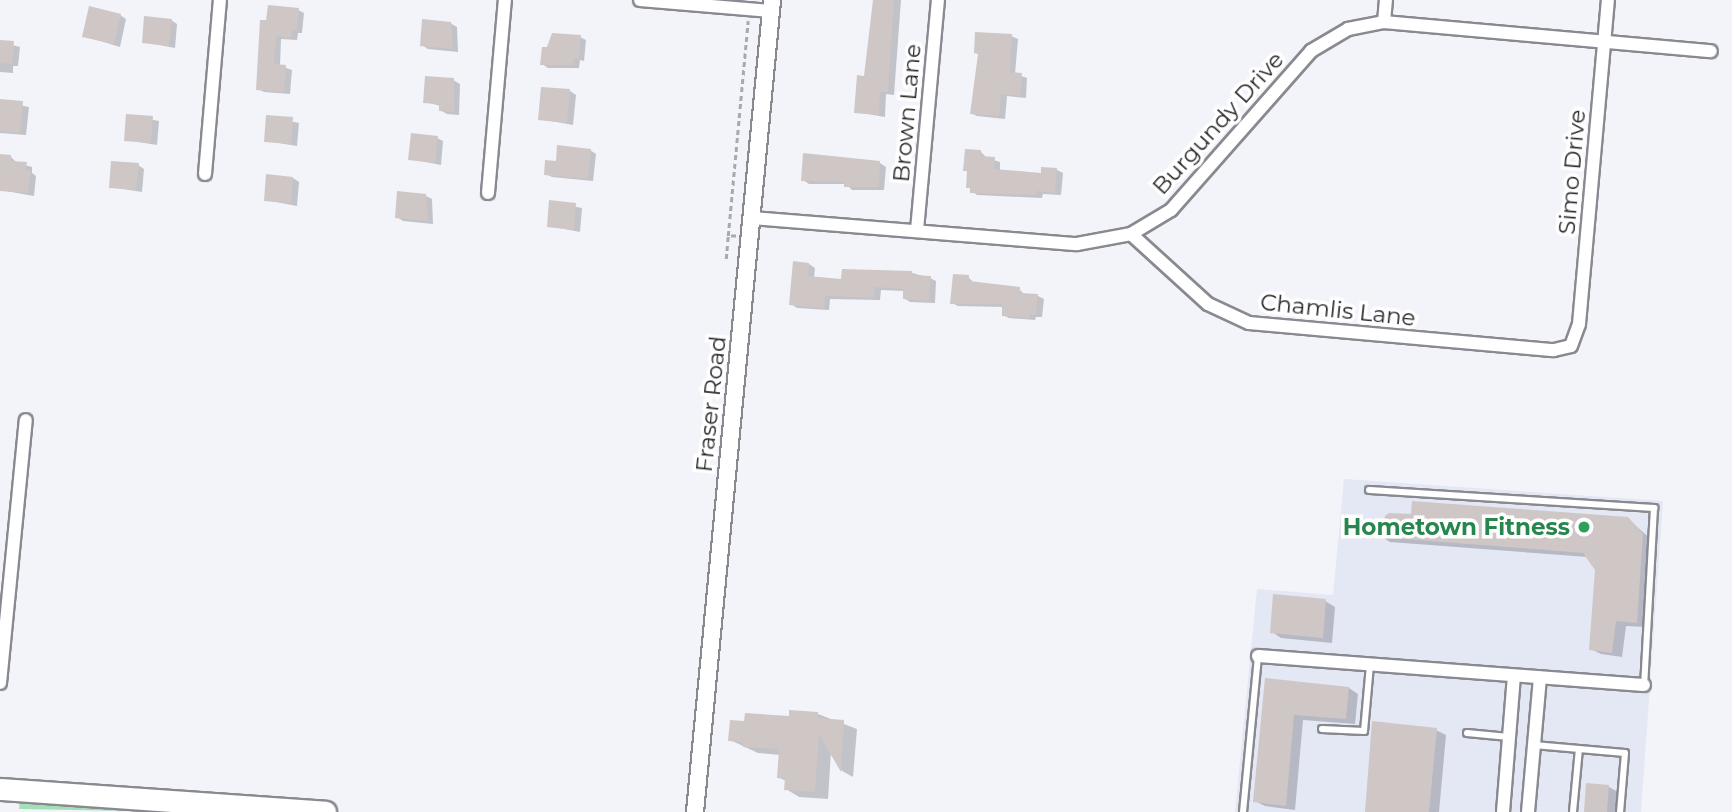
<!DOCTYPE html>
<html>
<head>
<meta charset="utf-8">
<style>
  body { margin:0 }
  #map { position:relative; width:1732px; height:812px; overflow:hidden; background:#f2f4fa; font-family:Montserrat,sans-serif }
  div>[style] { position:absolute }
  .built>* { inset:0; background:#e4e7f4 }
  .green>* { inset:0; background:#a4dfb7 }
  .shadow>* { inset:0; background:#0003 }
  .building>* { inset:0; background:#cec7c5 }
  .path>* { height:2.5px; margin-top:-1.25px; transform-origin:0; background:repeating-linear-gradient(90deg,#a8a9ae 0 5px,transparent 0 8.5px) }
  .roads { filter:drop-shadow(2px 0 #898a90) drop-shadow(-2px 0 #898a90) drop-shadow(0 2px #898a90) drop-shadow(0 -2px #898a90) }
  .service>* { height:6px; margin:-3px; padding:0 3px; transform-origin:3px; border-radius:3px; background:#fff }
  .minor>* { height:12px; margin:-6px; padding:0 6px; transform-origin:6px; border-radius:6px; background:#fff }
  .tertiary>* { height:16px; margin:-8px; padding:0 8px; transform-origin:8px; border-radius:8px; background:#fff }
  .primary>* { height:21px; margin:-10.5px; padding:0 10.5px; transform-origin:10.5px; border-radius:10.5px; background:#fff }
  .dots>* { width:19px; height:19px; translate:-50% -50%; box-sizing:border-box; border:4px solid #fff; border-radius:50% }
  span { translate:-50% -50%; white-space:nowrap; text-align:center; line-height:1.15; -webkit-text-stroke:7px #fff; paint-order:stroke }
  .street-label { font-size:23px; color:#29292b }
  .leisure-label { font-size:23px; color:#27864d; font-weight:700 }
  .right { translate:-100% -50%; text-align:right }
</style>
</head>
<body>
<div id="map">
  <div class="built">
    <i style="clip-path:polygon(1344px 479px,1663px 501px,1641px 812px,1235px 812px,1257px 589px,1333px 595px)"></i>
  </div>
  <div class="green">
    <i style="clip-path:polygon(20px 800px,185px 812px,19px 809px)"></i>
  </div>
  <div class="shadow">
    <i style="clip-path:polygon(874px 0,901px 0,894px 95px,886px 94px,885px 117px,856px 112px,866px 77px)"></i>
    <i style="clip-path:polygon(298px 10px,304px 13px,302px 33px,298px 33px,297px 40px,281px 39px,280px 66px,292px 70px,290px 94px,264px 92px,258px 89px,261px 22px)"></i>
    <i style="clip-path:polygon(120px 15px,126px 19px,120px 47px,84px 36px)"></i>
    <i style="clip-path:polygon(171px 20px,177px 24px,175px 48px,143px 42px)"></i>
    <i style="clip-path:polygon(450px 23px,457px 27px,458px 52px,428px 49px,422px 45px)"></i>
    <i style="clip-path:polygon(1011px 36px,1018px 39px,1015px 74px,1027px 78px,1026px 98px,1007px 96px,1005px 119px,977px 116px,971px 113px)"></i>
    <i style="clip-path:polygon(580px 37px,586px 40px,584px 61px,580px 60px,579px 68px,548px 68px,542px 64px)"></i>
    <i style="clip-path:polygon(0 42px,20px 47px,18px 66px,13px 66px,13px 73px,0 72px)"></i>
    <i style="clip-path:polygon(453px 80px,460px 84px,459px 115px,447px 114px,440px 110px,441px 106px,425px 102px)"></i>
    <i style="clip-path:polygon(570px 91px,576px 95px,573px 125px,540px 119px)"></i>
    <i style="clip-path:polygon(0 101px,29px 107px,26px 135px,0 133px)"></i>
    <i style="clip-path:polygon(128px 115px,159px 121px,157px 145px,126px 140px)"></i>
    <i style="clip-path:polygon(268px 117px,299px 123px,297px 146px,266px 141px)"></i>
    <i style="clip-path:polygon(437px 138px,443px 141px,441px 165px,410px 159px)"></i>
    <i style="clip-path:polygon(590px 150px,596px 154px,593px 181px,552px 177px,546px 174px)"></i>
    <i style="clip-path:polygon(981px 152px,987px 158px,1000px 162px,1000px 171px,1042px 175px,1057px 170px,1063px 173px,1061px 195px,1043px 194px,1042px 198px,977px 195px,968px 187px)"></i>
    <i style="clip-path:polygon(0 156px,11px 157px,17px 163px,32px 167px,32px 173px,36px 176px,34px 196px,0 190px)"></i>
    <i style="clip-path:polygon(880px 163px,886px 167px,884px 190px,852px 190px,846px 184px,809px 184px,803px 180px)"></i>
    <i style="clip-path:polygon(138px 165px,144px 169px,142px 192px,111px 187px)"></i>
    <i style="clip-path:polygon(293px 178px,299px 182px,297px 206px,265px 200px)"></i>
    <i style="clip-path:polygon(426px 196px,432px 199px,433px 224px,403px 221px,397px 217px)"></i>
    <i style="clip-path:polygon(551px 202px,582px 208px,580px 232px,549px 226px)"></i>
    <i style="clip-path:polygon(809px 264px,815px 268px,814px 278px,843px 281px,912px 273px,930px 278px,936px 281px,935px 303px,910px 302px,904px 298px,905px 291px,881px 290px,880px 300px,830px 299px,829px 310px,797px 308px,791px 304px)"></i>
    <i style="clip-path:polygon(968px 277px,974px 283px,1019px 289px,1025px 295px,1038px 296px,1044px 299px,1042px 317px,1036px 317px,1035px 320px,1009px 318px,1003px 315px,1004px 307px,958px 306px,952px 303px)"></i>
    <i style="clip-path:polygon(1628px 519px,1653px 541px,1646px 627px,1626px 626px,1622px 657px,1601px 654px,1591px 649px,1597px 569px,1588px 557px,1390px 542px,1381px 536px)"></i>
    <i style="clip-path:polygon(1325px 601px,1335px 607px,1332px 643px,1281px 638px,1272px 632px)"></i>
    <i style="clip-path:polygon(1267px 680px,1349px 688px,1358px 694px,1355px 724px,1303px 720px,1295px 810px,1265px 806px,1255px 801px)"></i>
    <i style="clip-path:polygon(818px 714px,857px 729px,853px 777px,842px 771px,831px 752px,828px 799px,799px 797px,786px 789px,787px 782px,779px 777px,780px 755px,758px 753px,730px 740px,790px 718px)"></i>
    <i style="clip-path:polygon(1436px 730px,1446px 735px,1439px 812px,1366px 812px)"></i>
    <i style="clip-path:polygon(1609px 787px,1618px 792px,1617px 812px,1585px 812px)"></i>
  </div>
  <div class="building">
    <i style="clip-path:polygon(873px 0,894px 0,888px 92px,880px 92px,879px 115px,854px 113px,857px 75px,864px 76px)"></i>
    <i style="clip-path:polygon(268px 5px,299px 8px,297px 31px,292px 30px,291px 38px,276px 36px,274px 64px,286px 65px,284px 92px,256px 90px,260px 20px,266px 20px)"></i>
    <i style="clip-path:polygon(89px 6px,121px 14px,114px 44px,82px 37px)"></i>
    <i style="clip-path:polygon(144px 16px,172px 19px,169px 46px,142px 43px)"></i>
    <i style="clip-path:polygon(422px 19px,451px 22px,453px 49px,420px 46px)"></i>
    <i style="clip-path:polygon(975px 32px,1012px 34px,1010px 72px,1022px 73px,1020px 96px,1001px 94px,999px 116px,970px 114px,978px 54px,974px 53px)"></i>
    <i style="clip-path:polygon(552px 33px,581px 35px,579px 58px,574px 58px,573px 65px,540px 65px,542px 47px,547px 47px)"></i>
    <i style="clip-path:polygon(0 40px,14px 41px,12px 64px,0 63px)"></i>
    <i style="clip-path:polygon(425px 76px,454px 78px,454px 112px,439px 111px,439px 104px,423px 103px)"></i>
    <i style="clip-path:polygon(541px 87px,570px 89px,567px 123px,538px 120px)"></i>
    <i style="clip-path:polygon(0 99px,23px 101px,20px 133px,0 131px)"></i>
    <i style="clip-path:polygon(126px 114px,153px 116px,151px 143px,124px 141px)"></i>
    <i style="clip-path:polygon(266px 115px,293px 117px,291px 144px,264px 142px)"></i>
    <i style="clip-path:polygon(411px 133px,438px 136px,435px 163px,408px 160px)"></i>
    <i style="clip-path:polygon(557px 145px,591px 149px,588px 179px,544px 175px,545px 160px,556px 161px)"></i>
    <i style="clip-path:polygon(965px 149px,981px 150px,981px 156px,995px 157px,994px 169px,1041px 173px,1041px 167px,1057px 168px,1055px 193px,1037px 191px,1036px 195px,970px 193px,970px 188px,966px 188px,967px 171px,963px 171px)"></i>
    <i style="clip-path:polygon(803px 153px,880px 161px,879px 187px,844px 187px,844px 182px,801px 181px)"></i>
    <i style="clip-path:polygon(0 154px,11px 155px,11px 161px,27px 162px,26px 170px,31px 171px,28px 193px,0 191px)"></i>
    <i style="clip-path:polygon(111px 161px,139px 163px,136px 190px,109px 188px)"></i>
    <i style="clip-path:polygon(266px 174px,293px 177px,291px 203px,264px 201px)"></i>
    <i style="clip-path:polygon(397px 191px,426px 194px,428px 221px,395px 218px)"></i>
    <i style="clip-path:polygon(549px 200px,576px 203px,574px 230px,547px 227px)"></i>
    <i style="clip-path:polygon(793px 261px,809px 263px,808px 276px,841px 279px,842px 269px,912px 271px,912px 275px,931px 276px,929px 301px,903px 299px,903px 289px,875px 287px,874px 298px,825px 296px,824px 308px,789px 305px)"></i>
    <i style="clip-path:polygon(953px 274px,969px 275px,969px 281px,1020px 287px,1020px 293px,1038px 294px,1036px 315px,1030px 314px,1029px 318px,1002px 316px,1002px 304px,950px 304px)"></i>
    <i style="clip-path:polygon(1412px 501px,1628px 517px,1643px 534px,1637px 623px,1616px 621px,1612px 653px,1589px 650px,1595px 570px,1583px 553px,1379px 537px,1385px 516px,1389px 513px,1411px 514px)"></i>
    <i style="clip-path:polygon(1273px 594px,1326px 599px,1323px 638px,1270px 633px)"></i>
    <i style="clip-path:polygon(1265px 678px,1349px 687px,1346px 719px,1294px 715px,1286px 806px,1253px 802px)"></i>
    <i style="clip-path:polygon(789px 710px,818px 712px,818px 718px,844px 720px,841px 772px,819px 734px,815px 792px,784px 790px,785px 779px,777px 778px,779px 749px,743px 747px,743px 742px,728px 741px,730px 720px,744px 721px,745px 713px,789px 716px)"></i>
    <i style="clip-path:polygon(1372px 721px,1437px 728px,1429px 812px,1365px 812px)"></i>
    <i style="clip-path:polygon(1586px 783px,1609px 785px,1607px 812px,1584px 812px)"></i>
  </div>
  <div class="path">
    <i style="left:736px;top:236px;width:8px;rotate:180deg"></i>
    <i style="left:728px;top:236px;width:216px;rotate:-84.7deg"></i>
    <i style="left:726px;top:259px;width:23px;rotate:-85deg"></i>
  </div>
  <div class="roads">
    <div class="service">
      <i style="left:1369px;top:490px;width:286px;rotate:3.6deg"></i>
      <i style="left:1654px;top:508px;width:177px;rotate:93.2deg"></i>
      <i style="left:1322px;top:729px;width:42px;rotate:2.7deg"></i>
      <i style="left:1364px;top:731px;width:66px;rotate:-84.8deg"></i>
      <i style="left:1467px;top:733px;width:42px;rotate:5.4deg"></i>
      <i style="left:1534px;top:745px;width:91px;rotate:5deg"></i>
      <i style="left:1625px;top:753px;width:59px;rotate:94.8deg"></i>
      <i style="left:1243px;top:812px;width:157px;rotate:-84.5deg"></i>
      <i style="left:1573px;top:812px;width:63px;rotate:-84.6deg"></i>
    </div>
    <div class="minor">
      <i style="left:640px;top:0;width:131px;rotate:4.8deg"></i>
      <i style="left:1384px;top:22px;width:22px;rotate:-85deg"></i>
      <i style="left:205px;top:174px;width:175px;rotate:-85.1deg"></i>
      <i style="left:488px;top:193px;width:194px;rotate:-85deg"></i>
      <i style="left:752px;top:218px;width:326px;rotate:4.6deg"></i>
      <i style="left:1077px;top:244px;width:55px;rotate:-10.5deg"></i>
      <i style="left:1131px;top:234px;width:47px;rotate:-31deg"></i>
      <i style="left:1171px;top:210px;width:212px;rotate:-48.6deg"></i>
      <i style="left:1311px;top:51px;width:43px;rotate:-30.7deg"></i>
      <i style="left:1348px;top:29px;width:37px;rotate:-11deg"></i>
      <i style="left:1384px;top:22px;width:328px;rotate:5.1deg"></i>
      <i style="left:917px;top:230px;width:231px;rotate:-84.8deg"></i>
      <i style="left:1131px;top:234px;width:104px;rotate:42.3deg"></i>
      <i style="left:1208px;top:304px;width:45px;rotate:24.9deg"></i>
      <i style="left:1249px;top:323px;width:306px;rotate:5.1deg"></i>
      <i style="left:1554px;top:350px;width:17px;rotate:-13deg"></i>
      <i style="left:1571px;top:346px;width:23px;rotate:-70deg"></i>
      <i style="left:1579px;top:324px;width:325px;rotate:-84.9deg"></i>
      <i style="left:1258px;top:656px;width:387px;rotate:4.3deg"></i>
      <i style="left:0;top:683px;width:264px;rotate:-84.4deg"></i>
      <i style="left:1503px;top:812px;width:136px;rotate:-85.4deg"></i>
      <i style="left:1528px;top:812px;width:135px;rotate:-84.9deg"></i>
    </div>
    <div class="tertiary">
      <i style="left:695px;top:812px;width:816px;rotate:-84.58deg"></i>
    </div>
    <div class="primary">
      <i style="left:0;top:789px;width:326px;rotate:4deg"></i>
    </div>
  </div>
  <div class="dots">
    <i style="left:1584px;top:527px;background:#2e9e5b"></i>
  </div>
  <div class="street-label">
    <span style="left:907px;top:113px;rotate:-85deg">Brown Lane</span>
    <span style="left:1218px;top:123px;rotate:-48deg">Burgundy Drive</span>
    <span style="left:1572px;top:172px;rotate:-85deg">Simo Drive</span>
    <span style="left:1338px;top:310px;rotate:6deg">Chamlis Lane</span>
    <span style="left:711px;top:404px;rotate:-84deg">Fraser Road</span>
  </div>
  <div class="leisure-label">
    <span class="right" style="left:1570px;top:527px">Hometown Fitness</span>
  </div>
</div>
</body>
</html>
